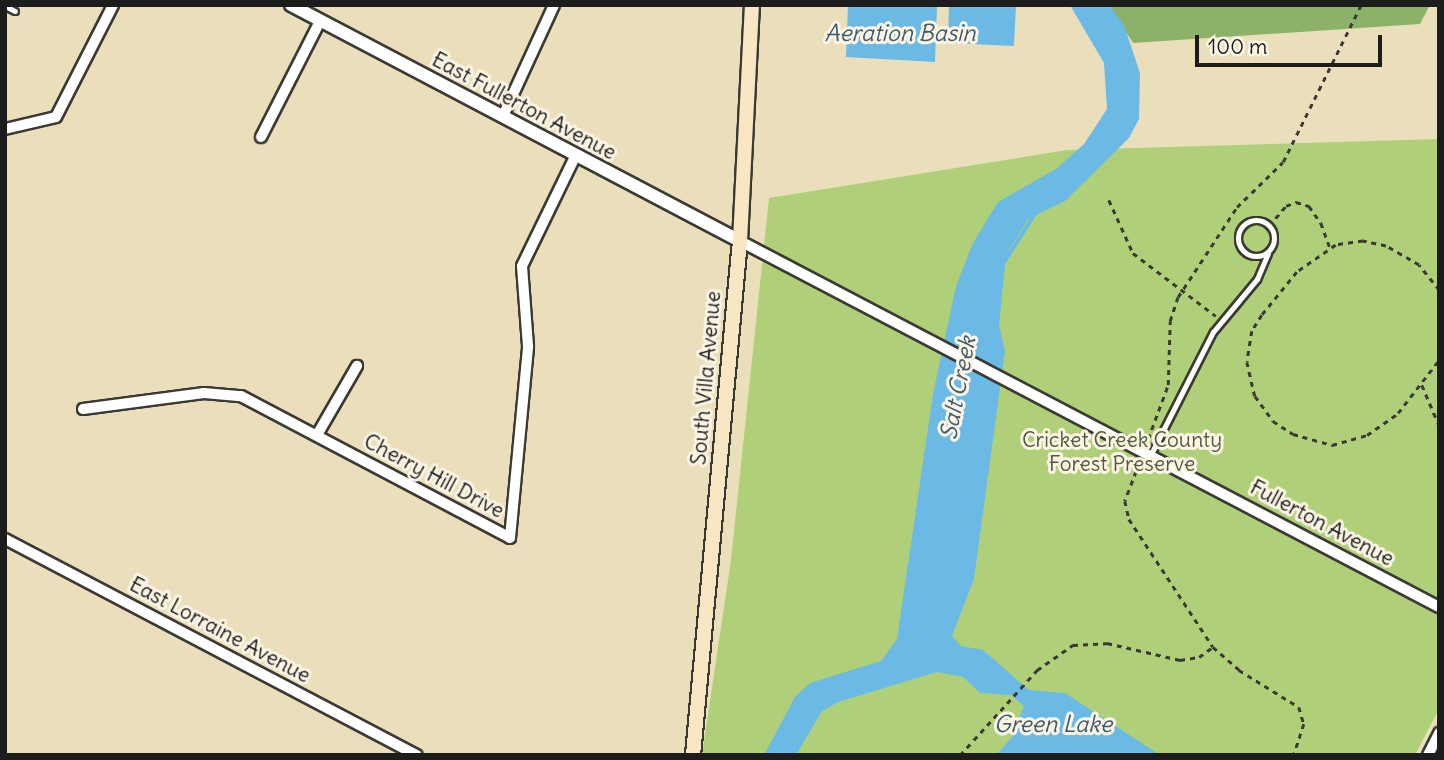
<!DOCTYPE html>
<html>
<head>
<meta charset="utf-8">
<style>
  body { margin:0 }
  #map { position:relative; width:1444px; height:760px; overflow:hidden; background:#ebdfbb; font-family:Delius,sans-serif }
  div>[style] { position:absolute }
  .green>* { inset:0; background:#afd078 }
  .forest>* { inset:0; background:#8bb268 }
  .water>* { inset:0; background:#6bbae6 }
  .stream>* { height:3.5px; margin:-1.75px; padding:0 1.75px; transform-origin:1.75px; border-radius:1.75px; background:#6bbae6 }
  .path>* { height:2.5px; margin-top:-1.25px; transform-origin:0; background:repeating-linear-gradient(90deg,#3b3934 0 5px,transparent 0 10px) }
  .roads { filter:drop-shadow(2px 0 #3b3934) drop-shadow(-2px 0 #3b3934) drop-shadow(0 2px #3b3934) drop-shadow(0 -2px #3b3934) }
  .service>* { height:5px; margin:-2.5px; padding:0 2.5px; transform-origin:2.5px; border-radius:2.5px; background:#fff }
  .service>.ring { margin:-2.5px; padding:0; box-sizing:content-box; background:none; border:5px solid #fff; border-radius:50% }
  .minor>* { height:10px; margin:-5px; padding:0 5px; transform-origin:5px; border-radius:5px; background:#fff }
  .tertiary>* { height:12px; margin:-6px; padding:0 6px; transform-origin:6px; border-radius:6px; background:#fff }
  .secondary>* { height:14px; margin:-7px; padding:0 7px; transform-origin:7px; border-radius:7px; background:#f9e7c3 }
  span { translate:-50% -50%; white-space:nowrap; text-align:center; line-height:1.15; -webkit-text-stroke:6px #fcf5e5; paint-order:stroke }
  .street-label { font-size:21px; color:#1c1c1c }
  .park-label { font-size:21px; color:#4f5b3c }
  .water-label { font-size:23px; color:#3c5b6d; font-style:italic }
  .frame { position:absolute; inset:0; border:7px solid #1c1c1c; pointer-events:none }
  .scale { position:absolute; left:1195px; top:35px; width:187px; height:32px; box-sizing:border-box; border:4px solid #1c1c1c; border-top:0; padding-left:9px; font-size:21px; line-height:24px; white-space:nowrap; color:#1c1c1c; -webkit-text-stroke:5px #fcf5e5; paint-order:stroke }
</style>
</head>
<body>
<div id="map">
  <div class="green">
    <i style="clip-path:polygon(1439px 139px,1439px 709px,1415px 755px,702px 755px,731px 560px,769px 198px,1067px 150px)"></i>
  </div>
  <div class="forest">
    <i style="clip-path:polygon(1109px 5px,1430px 5px,1420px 24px,1133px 43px)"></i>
  </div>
  <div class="water">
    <i style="clip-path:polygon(848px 5px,937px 7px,935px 62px,846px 57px)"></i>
    <i style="clip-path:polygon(949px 5px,1016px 5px,1014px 46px,948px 43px)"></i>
    <i style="clip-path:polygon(1070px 5px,1109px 5px,1124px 25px,1140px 73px,1139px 119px,1129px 138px,1065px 201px,1028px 219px,1006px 255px,999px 325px,1005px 351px,974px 579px,952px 636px,961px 646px,983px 650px,1029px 690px,1065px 693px,1160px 755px,996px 755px,1012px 737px,1024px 706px,1011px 695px,980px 693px,963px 677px,937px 672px,838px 702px,822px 711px,796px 755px,764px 755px,795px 697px,810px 683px,881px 661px,897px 639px,933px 394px,956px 286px,973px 243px,998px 202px,1056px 169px,1084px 144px,1107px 109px,1104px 63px)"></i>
  </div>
  <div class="stream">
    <i style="left:1003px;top:264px;width:59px;rotate:-57.4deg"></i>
  </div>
  <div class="path">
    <i style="left:1109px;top:200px;width:58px;rotate:65.6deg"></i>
    <i style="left:1133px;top:253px;width:104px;rotate:37.2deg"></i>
    <i style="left:1269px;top:226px;width:26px;rotate:-50deg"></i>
    <i style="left:1286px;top:206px;width:11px;rotate:-22deg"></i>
    <i style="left:1296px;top:202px;width:14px;rotate:17deg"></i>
    <i style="left:1309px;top:206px;width:21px;rotate:55deg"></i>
    <i style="left:1321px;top:223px;width:27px;rotate:70deg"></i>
    <i style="left:1439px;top:290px;width:32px;rotate:-129deg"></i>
    <i style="left:1419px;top:265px;width:38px;rotate:-150deg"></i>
    <i style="left:1386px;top:246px;width:24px;rotate:-168deg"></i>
    <i style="left:1363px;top:241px;width:27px;rotate:172deg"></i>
    <i style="left:1336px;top:245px;width:47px;rotate:145.3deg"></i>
    <i style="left:1297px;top:272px;width:55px;rotate:129.1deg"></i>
    <i style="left:1262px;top:315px;width:19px;rotate:122deg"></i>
    <i style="left:1252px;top:331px;width:31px;rotate:99deg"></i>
    <i style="left:1247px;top:362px;width:35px;rotate:77deg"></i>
    <i style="left:1255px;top:396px;width:31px;rotate:54deg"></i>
    <i style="left:1273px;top:421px;width:24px;rotate:33deg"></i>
    <i style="left:1293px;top:434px;width:41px;rotate:15.8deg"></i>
    <i style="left:1332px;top:445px;width:36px;rotate:-16deg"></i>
    <i style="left:1367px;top:435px;width:38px;rotate:-35deg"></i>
    <i style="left:1398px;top:413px;width:67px;rotate:-52.3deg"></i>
    <i style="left:1422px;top:385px;width:43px;rotate:67deg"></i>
    <i style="left:1148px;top:439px;width:58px;rotate:-69.7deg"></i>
    <i style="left:1168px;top:385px;width:64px;rotate:-88.2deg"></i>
    <i style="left:1170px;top:321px;width:25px;rotate:-72deg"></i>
    <i style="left:1178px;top:297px;width:108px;rotate:-56.8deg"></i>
    <i style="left:1237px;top:207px;width:64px;rotate:-44.4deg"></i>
    <i style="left:1283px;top:162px;width:175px;rotate:-63.6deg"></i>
    <i style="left:1140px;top:462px;width:42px;rotate:111deg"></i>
    <i style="left:1125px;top:501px;width:18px;rotate:77deg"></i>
    <i style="left:1129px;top:519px;width:153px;rotate:56.7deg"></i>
    <i style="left:1213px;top:647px;width:35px;rotate:41deg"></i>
    <i style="left:1239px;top:670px;width:70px;rotate:31.7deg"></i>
    <i style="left:1299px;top:707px;width:18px;rotate:74deg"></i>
    <i style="left:1304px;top:724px;width:33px;rotate:108deg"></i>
    <i style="left:960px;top:755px;width:115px;rotate:-47.8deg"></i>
    <i style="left:1037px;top:670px;width:44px;rotate:-34.8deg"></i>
    <i style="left:1073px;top:645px;width:34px;rotate:-3deg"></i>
    <i style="left:1107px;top:643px;width:75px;rotate:13.1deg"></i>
    <i style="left:1180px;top:660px;width:19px;rotate:-9deg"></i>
    <i style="left:1199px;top:657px;width:17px;rotate:-36deg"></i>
  </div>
  <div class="roads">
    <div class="service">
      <i style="left:5px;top:6px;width:11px;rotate:27deg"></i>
      <i class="ring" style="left:1238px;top:220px;width:31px;height:31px"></i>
      <i style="left:1151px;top:454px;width:137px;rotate:-63.1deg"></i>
      <i style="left:1213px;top:332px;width:69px;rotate:-50.3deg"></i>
      <i style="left:1257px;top:279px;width:28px;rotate:-67deg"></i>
    </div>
    <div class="minor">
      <i style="left:503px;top:116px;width:122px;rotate:-65.3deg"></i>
      <i style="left:5px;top:129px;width:52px;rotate:-13.2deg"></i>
      <i style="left:56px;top:117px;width:126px;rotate:-63deg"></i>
      <i style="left:261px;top:137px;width:130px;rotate:-63deg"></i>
      <i style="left:740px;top:241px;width:789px;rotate:27.64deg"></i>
      <i style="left:83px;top:409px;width:122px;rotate:-7.5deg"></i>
      <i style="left:204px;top:393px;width:37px;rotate:5deg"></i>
      <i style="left:241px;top:396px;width:304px;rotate:27.8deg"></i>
      <i style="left:510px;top:538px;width:193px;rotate:-84.6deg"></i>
      <i style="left:528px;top:346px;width:80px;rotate:-94.3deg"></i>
      <i style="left:522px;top:266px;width:123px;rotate:-64.1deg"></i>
      <i style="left:317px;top:435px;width:80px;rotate:-59.9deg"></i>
      <i style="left:5px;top:539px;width:465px;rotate:27.7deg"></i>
      <i style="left:1428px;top:755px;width:25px;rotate:-63deg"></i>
    </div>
    <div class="tertiary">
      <i style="left:291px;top:5px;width:507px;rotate:27.73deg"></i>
    </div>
    <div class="secondary">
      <i style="left:693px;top:755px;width:516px;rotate:-84.78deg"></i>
      <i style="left:740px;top:241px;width:236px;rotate:-87.1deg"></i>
    </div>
  </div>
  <div class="street-label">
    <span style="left:524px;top:106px;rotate:28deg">East Fullerton Avenue</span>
    <span style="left:706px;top:378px;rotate:-85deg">South Villa Avenue</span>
    <span style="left:434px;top:476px;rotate:28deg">Cherry Hill Drive</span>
    <span style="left:1322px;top:523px;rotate:28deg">Fullerton Avenue</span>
    <span style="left:220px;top:630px;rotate:28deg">East Lorraine Avenue</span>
  </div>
  <div class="park-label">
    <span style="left:1122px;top:452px">Cricket Creek County<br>Forest Preserve</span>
  </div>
  <div class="water-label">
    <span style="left:900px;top:33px">Aeration Basin</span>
    <span style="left:958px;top:388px;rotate:-79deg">Salt Creek</span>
    <span style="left:1053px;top:724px">Green Lake</span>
  </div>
  <div class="frame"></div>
  <div class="scale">100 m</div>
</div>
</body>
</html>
